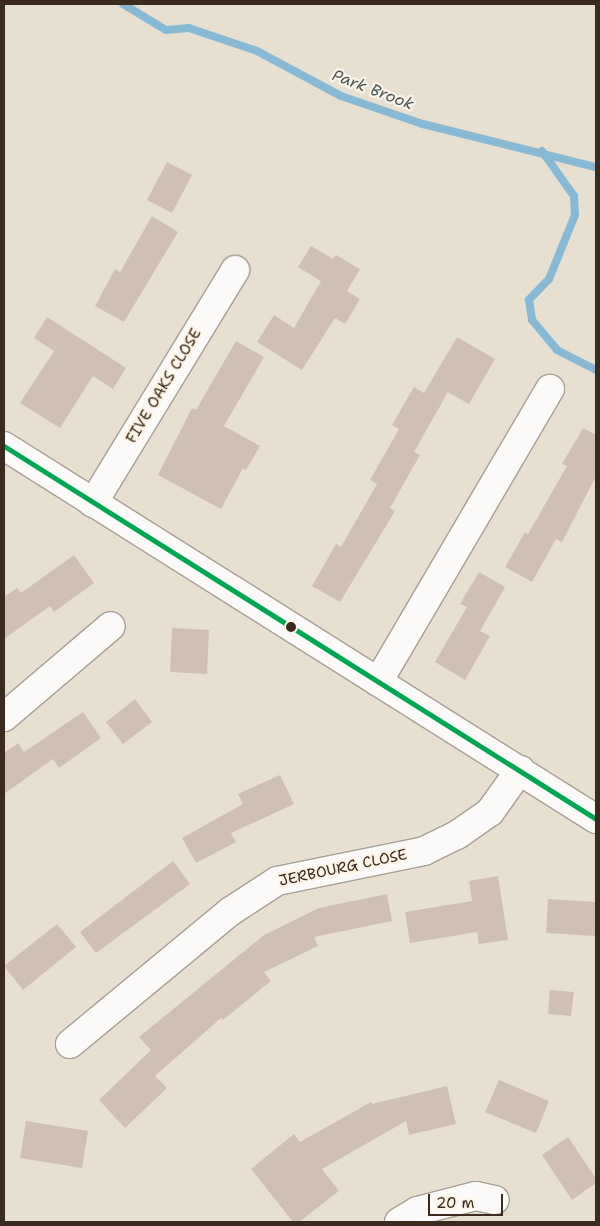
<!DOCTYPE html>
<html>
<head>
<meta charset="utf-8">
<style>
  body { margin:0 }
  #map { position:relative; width:600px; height:1226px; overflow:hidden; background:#e7e0d0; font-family:"Shantell Sans",sans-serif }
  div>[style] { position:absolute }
  .stream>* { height:8px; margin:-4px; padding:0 4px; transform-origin:4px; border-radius:4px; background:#88b9d4 }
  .building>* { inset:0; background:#d0c0b4 }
  .roads { filter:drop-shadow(1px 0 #a69f95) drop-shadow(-1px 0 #a69f95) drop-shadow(0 1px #a69f95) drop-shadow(0 -1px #a69f95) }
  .minor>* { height:28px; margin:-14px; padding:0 14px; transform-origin:14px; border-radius:14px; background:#fbfaf8 }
  .bus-1>* { height:5px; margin:-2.5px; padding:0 2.5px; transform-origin:2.5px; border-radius:2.5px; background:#00a651 }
  .dots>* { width:14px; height:14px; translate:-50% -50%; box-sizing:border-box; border:2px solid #fcf5e5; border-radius:50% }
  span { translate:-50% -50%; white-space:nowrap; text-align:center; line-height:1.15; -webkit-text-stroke:4.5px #fcf5e5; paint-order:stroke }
  .street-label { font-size:15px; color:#3b2a1e }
  .water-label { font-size:16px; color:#48565e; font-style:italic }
  .frame { position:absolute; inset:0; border:5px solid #3b2a1e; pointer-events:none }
  .scale { position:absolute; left:428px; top:1194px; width:75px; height:22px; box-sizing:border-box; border:2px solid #3b2a1e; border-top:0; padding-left:6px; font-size:15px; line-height:18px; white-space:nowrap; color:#3b2a1e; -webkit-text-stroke:4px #fcf5e5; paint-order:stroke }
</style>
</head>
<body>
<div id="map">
  <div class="stream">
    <i style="left:123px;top:4px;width:50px;rotate:31.2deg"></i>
    <i style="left:166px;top:30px;width:23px;rotate:-5deg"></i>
    <i style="left:189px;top:28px;width:72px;rotate:18.7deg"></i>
    <i style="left:257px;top:51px;width:95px;rotate:28.2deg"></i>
    <i style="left:341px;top:96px;width:87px;rotate:18.9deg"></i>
    <i style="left:423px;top:124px;width:178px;rotate:14deg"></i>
    <i style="left:542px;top:151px;width:55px;rotate:54.6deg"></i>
    <i style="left:574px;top:196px;width:19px;rotate:87deg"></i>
    <i style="left:575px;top:215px;width:69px;rotate:112.1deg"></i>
    <i style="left:549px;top:279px;width:29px;rotate:134deg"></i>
    <i style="left:529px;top:300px;width:20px;rotate:81deg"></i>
    <i style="left:532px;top:320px;width:39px;rotate:50deg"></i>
    <i style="left:557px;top:350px;width:44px;rotate:27.1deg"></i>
  </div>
  <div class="building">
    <i style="clip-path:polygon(167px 162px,192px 175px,172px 213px,147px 200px)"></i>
    <i style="clip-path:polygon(152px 216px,178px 232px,124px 322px,95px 306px,115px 269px,120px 272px)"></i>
    <i style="clip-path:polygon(311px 246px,333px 259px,336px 255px,360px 269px,347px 291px,360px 299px,345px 324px,335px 318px,302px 370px,257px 342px,274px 315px,294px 328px,321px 281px,298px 267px)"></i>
    <i style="clip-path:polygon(47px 317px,126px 368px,113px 389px,93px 376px,60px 428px,20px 403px,54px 351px,34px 338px)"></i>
    <i style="clip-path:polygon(457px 337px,495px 359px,469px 404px,448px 392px,414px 452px,420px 455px,390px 508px,395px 511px,340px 602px,312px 586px,336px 544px,341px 547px,377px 484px,370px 480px,399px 429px,392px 425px,414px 387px,424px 393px)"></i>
    <i style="clip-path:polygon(236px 341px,264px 357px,224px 426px,260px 446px,246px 470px,243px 468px,221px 509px,158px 475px,192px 408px,196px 410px)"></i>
    <i style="clip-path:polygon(583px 428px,596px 435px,596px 476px,562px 542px,556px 539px,532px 582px,505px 567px,525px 532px,528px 534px,567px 466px,562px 464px)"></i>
    <i style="clip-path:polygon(74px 555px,94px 583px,54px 612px,50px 606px,4px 639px,4px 597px,17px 588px,21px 593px)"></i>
    <i style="clip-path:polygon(479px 572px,505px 587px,480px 631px,490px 636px,465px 680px,435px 662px,467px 607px,460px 604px)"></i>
    <i style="clip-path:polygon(172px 628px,209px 630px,207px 674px,170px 672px)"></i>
    <i style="clip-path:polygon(135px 699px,152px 722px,123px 744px,106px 722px)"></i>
    <i style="clip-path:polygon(83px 712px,101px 738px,59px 768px,53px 759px,4px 794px,4px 753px,18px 743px,24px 752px)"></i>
    <i style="clip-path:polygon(280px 775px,294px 804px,231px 833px,236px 842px,196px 863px,182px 838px,243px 804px,238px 794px)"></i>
    <i style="clip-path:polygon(173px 861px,190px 884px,96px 953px,80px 932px)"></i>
    <i style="clip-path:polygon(498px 876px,508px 940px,479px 944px,477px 932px,410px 943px,405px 912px,472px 901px,469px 881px)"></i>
    <i style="clip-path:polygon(387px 894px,392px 921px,314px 937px,318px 946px,264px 972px,271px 981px,223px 1020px,221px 1018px,155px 1076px,167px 1088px,125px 1128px,99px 1100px,151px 1050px,139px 1037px,264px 935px,319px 908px)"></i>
    <i style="clip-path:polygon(548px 899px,596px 902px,596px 936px,546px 933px)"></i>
    <i style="clip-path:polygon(57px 924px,76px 947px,23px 990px,4px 966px)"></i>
    <i style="clip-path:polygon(550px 990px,574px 992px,571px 1016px,548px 1014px)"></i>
    <i style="clip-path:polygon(499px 1080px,549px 1101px,536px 1133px,485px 1112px)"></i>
    <i style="clip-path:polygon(447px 1086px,456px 1124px,409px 1135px,406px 1121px,322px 1169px,339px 1191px,299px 1222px,293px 1222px,251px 1169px,294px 1134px,300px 1142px,371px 1102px,372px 1104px)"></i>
    <i style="clip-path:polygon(26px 1121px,88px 1131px,82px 1168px,20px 1158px)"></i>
    <i style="clip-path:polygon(568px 1137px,596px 1179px,596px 1183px,572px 1200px,542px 1155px)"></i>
  </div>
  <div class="roads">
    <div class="minor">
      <i style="left:4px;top:446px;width:700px;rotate:32.21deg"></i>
      <i style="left:93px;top:503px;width:273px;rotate:-58.6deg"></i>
      <i style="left:378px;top:682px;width:340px;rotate:-59.6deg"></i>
      <i style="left:4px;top:717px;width:140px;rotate:-40.4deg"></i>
      <i style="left:70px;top:1044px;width:209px;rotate:-39.6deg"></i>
      <i style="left:231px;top:911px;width:55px;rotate:-33.1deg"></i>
      <i style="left:277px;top:881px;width:150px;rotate:-11.5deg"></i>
      <i style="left:424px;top:851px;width:37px;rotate:-26deg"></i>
      <i style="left:457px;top:835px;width:40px;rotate:-34.9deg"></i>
      <i style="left:490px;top:812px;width:52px;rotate:-54.5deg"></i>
      <i style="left:399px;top:1222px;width:21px;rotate:-31deg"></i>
      <i style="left:417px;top:1211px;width:61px;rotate:-14.3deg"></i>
      <i style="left:476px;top:1196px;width:19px;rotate:12deg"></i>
    </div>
  </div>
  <div class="bus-1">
    <i style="left:4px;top:446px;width:700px;rotate:32.21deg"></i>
  </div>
  <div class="dots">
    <i style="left:291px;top:627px;background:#3b2a1e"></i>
  </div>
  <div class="street-label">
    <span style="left:164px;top:386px;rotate:-59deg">FIVE OAKS CLOSE</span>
    <span style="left:343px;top:868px;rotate:-12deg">JERBOURG CLOSE</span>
  </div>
  <div class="water-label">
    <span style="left:373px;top:90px;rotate:21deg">Park Brook</span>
  </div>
  <div class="frame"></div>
  <div class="scale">20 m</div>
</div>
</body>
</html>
